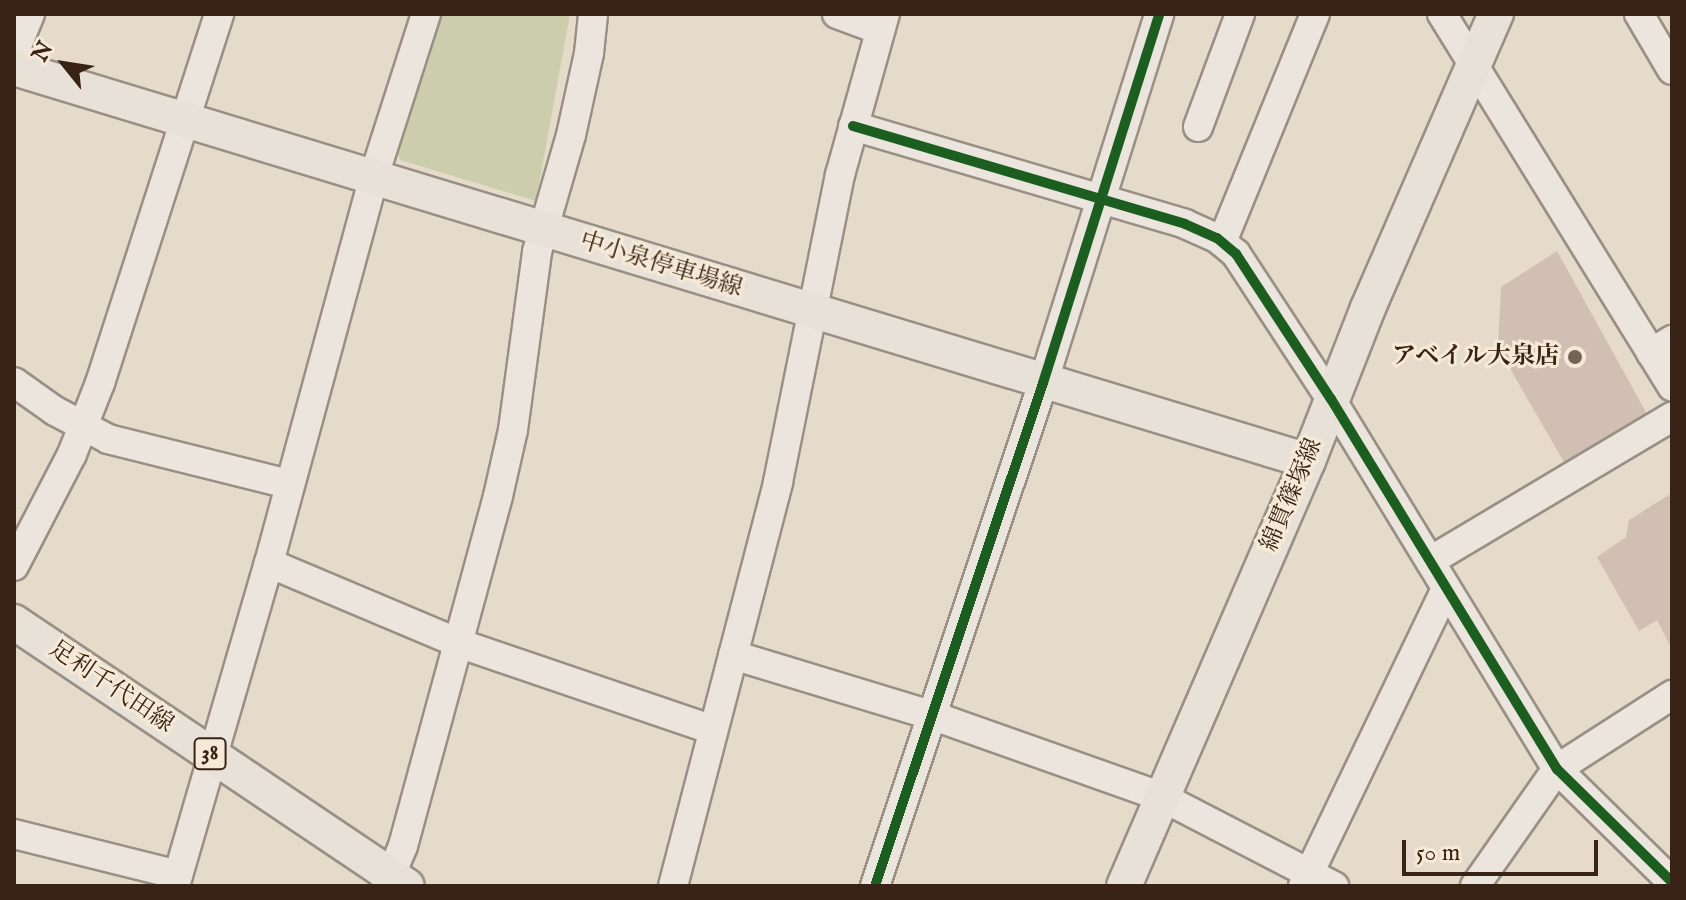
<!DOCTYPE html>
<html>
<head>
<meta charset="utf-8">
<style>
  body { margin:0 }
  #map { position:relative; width:1686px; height:900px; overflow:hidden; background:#e6dbcb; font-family:"IM FELL English","Noto Serif JP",serif }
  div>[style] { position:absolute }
  .green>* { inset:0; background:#cccdad }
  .building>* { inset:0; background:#d1bfb3 }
  .roads { filter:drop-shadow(2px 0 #999085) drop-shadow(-2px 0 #999085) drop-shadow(0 2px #999085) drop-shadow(0 -2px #999085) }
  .minor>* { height:28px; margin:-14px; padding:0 14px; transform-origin:14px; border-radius:14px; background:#ebe5dd }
  .major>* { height:34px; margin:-17px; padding:0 17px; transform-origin:17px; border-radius:17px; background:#e7e1d8 }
  .cycleway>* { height:10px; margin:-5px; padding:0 5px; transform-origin:5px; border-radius:5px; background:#1b5e20 }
  .dots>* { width:22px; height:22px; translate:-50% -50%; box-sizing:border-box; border:4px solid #f6ead6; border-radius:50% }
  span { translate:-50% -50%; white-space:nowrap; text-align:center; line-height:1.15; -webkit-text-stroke:6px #f6ead6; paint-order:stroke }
  .shield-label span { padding:2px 6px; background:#f6ead6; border:2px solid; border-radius:6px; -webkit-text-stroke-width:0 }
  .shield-label { font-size:22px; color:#382316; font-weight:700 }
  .street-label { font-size:24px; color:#382316 }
  .poi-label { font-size:24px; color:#382316; font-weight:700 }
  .right { translate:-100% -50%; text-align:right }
  .frame { position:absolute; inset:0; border:16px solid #382316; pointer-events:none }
  .north { position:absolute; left:24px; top:24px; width:80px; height:80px; -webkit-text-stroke:6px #f6ead6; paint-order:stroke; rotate:300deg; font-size:22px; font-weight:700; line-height:32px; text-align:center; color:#382316 }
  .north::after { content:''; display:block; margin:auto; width:28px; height:36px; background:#382316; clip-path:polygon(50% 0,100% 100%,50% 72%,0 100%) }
  .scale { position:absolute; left:1402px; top:840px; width:196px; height:36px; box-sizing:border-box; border:4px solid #382316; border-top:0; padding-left:10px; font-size:24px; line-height:28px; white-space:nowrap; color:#382316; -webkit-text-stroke:6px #f6ead6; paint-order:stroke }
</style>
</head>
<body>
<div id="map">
  <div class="green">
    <i style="clip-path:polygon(439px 14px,570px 14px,536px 201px,400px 160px,395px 145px)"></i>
  </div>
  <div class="building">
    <i style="clip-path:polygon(1557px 251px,1647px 414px,1564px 462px,1498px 348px,1501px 287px)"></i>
    <i style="clip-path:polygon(1672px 493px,1672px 649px,1657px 620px,1639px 631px,1597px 557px,1626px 537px,1629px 520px)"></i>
  </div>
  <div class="roads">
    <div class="minor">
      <i style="left:837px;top:14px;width:46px;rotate:20.4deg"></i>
      <i style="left:1442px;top:14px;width:438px;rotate:58.3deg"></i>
      <i style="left:1639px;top:14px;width:65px;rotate:59.5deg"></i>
      <i style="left:14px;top:53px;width:42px;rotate:-67.7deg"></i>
      <i style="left:853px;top:126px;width:346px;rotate:16.4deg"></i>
      <i style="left:1185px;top:224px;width:35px;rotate:24deg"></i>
      <i style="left:1217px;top:238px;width:25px;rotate:40deg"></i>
      <i style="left:1236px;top:254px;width:173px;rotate:56.8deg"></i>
      <i style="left:1331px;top:399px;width:434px;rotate:58.6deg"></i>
      <i style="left:1557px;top:769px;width:161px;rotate:44.5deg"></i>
      <i style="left:1198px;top:127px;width:121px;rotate:-69.6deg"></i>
      <i style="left:1222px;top:242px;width:246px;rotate:-67.8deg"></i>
      <i style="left:1651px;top:353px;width:25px;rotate:-32deg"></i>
      <i style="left:14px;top:382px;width:50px;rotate:35.3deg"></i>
      <i style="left:55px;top:411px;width:60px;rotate:27.8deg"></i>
      <i style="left:108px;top:439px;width:187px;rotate:14deg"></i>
      <i style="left:1430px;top:561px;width:282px;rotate:-30.8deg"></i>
      <i style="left:269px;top:563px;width:205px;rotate:22.9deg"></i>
      <i style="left:458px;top:643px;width:269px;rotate:18.8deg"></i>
      <i style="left:14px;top:566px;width:126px;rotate:-62.6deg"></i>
      <i style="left:72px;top:454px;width:76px;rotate:-68.5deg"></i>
      <i style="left:100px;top:383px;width:388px;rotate:-72.1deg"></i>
      <i style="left:733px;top:655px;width:207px;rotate:16.9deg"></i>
      <i style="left:931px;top:715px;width:245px;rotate:19.5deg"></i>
      <i style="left:1162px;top:797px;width:194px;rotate:27.4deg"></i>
      <i style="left:14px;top:834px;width:169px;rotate:14deg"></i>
      <i style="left:175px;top:886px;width:336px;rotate:-73.8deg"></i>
      <i style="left:269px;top:563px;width:401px;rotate:-74.8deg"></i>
      <i style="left:374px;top:176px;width:170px;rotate:-72.2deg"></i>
      <i style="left:386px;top:886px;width:43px;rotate:-67deg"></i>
      <i style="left:403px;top:846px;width:363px;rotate:-74.8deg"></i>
      <i style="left:498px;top:496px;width:68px;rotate:-77.2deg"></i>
      <i style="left:513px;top:430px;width:180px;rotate:-82.3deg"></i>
      <i style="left:537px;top:252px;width:122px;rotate:-73.8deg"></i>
      <i style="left:571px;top:135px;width:84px;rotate:-77.6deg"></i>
      <i style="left:589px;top:53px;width:39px;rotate:-84deg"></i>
      <i style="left:673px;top:886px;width:417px;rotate:-75.4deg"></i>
      <i style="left:778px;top:482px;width:313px;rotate:-78.6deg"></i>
      <i style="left:840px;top:175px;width:167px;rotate:-74.4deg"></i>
      <i style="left:875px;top:886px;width:530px;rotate:-71.53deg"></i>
      <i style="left:1043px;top:383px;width:387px;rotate:-72.5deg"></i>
      <i style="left:1303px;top:886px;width:330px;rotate:-64.3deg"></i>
      <i style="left:1475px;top:886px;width:143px;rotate:-55deg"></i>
      <i style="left:1557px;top:769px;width:137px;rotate:-32.8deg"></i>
    </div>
    <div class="major">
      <i style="left:14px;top:68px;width:1352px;rotate:16.89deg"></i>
      <i style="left:14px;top:622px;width:473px;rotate:33.9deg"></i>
      <i style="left:1124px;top:886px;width:463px;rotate:-66.6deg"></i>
      <i style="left:1308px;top:461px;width:164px;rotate:-68.6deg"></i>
      <i style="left:1368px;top:308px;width:321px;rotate:-66.5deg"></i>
    </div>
  </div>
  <div class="cycleway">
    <i style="left:853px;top:126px;width:346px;rotate:16.4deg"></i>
    <i style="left:1185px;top:224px;width:35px;rotate:24deg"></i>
    <i style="left:1217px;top:238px;width:25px;rotate:40deg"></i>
    <i style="left:1236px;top:254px;width:173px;rotate:56.8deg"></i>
    <i style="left:1331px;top:399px;width:434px;rotate:58.6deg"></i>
    <i style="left:1557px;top:769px;width:161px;rotate:44.5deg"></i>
    <i style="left:875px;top:886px;width:530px;rotate:-71.53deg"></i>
    <i style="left:1043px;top:383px;width:387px;rotate:-72.5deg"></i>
  </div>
  <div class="dots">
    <i style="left:1575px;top:357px;background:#756355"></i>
  </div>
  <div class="shield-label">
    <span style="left:210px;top:754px">38</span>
  </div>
  <div class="street-label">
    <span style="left:661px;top:265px;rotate:17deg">中小泉停車場線</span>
    <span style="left:1292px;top:495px;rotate:-67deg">綿貫篠塚線</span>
    <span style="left:111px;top:687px;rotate:34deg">足利千代田線</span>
  </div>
  <div class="poi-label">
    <span class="right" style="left:1559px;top:357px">アベイル大泉店</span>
  </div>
  <div class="frame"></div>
  <div class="north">N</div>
  <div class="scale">50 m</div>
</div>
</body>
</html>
